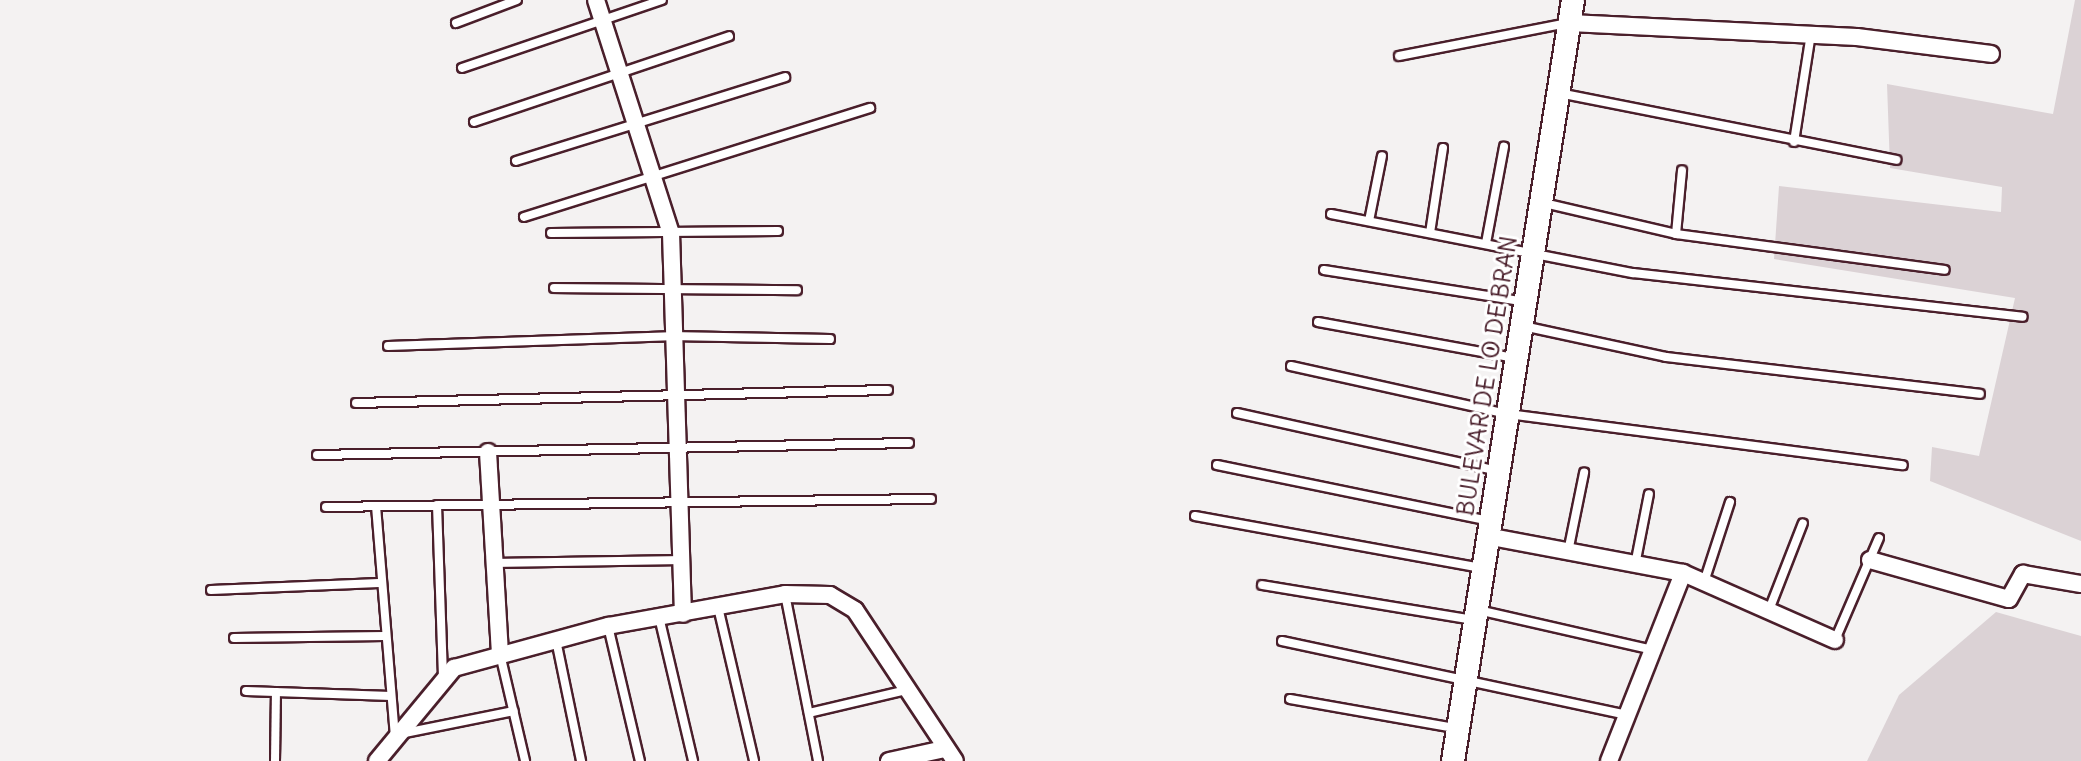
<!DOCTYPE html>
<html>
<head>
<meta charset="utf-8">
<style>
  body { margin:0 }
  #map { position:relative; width:2081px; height:761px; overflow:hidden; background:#f4f2f2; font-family:Delius,sans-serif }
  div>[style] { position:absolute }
  .green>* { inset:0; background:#dbd2d5 }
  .roads { filter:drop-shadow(2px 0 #4a1f2b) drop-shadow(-2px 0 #4a1f2b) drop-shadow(0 2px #4a1f2b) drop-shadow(0 -2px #4a1f2b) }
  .lane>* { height:8px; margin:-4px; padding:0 4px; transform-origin:4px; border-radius:4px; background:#fff }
  .street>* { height:16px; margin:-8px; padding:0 8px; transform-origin:8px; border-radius:8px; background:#fff }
  .secondary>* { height:22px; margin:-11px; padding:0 11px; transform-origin:11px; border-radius:11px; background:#fff }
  span { translate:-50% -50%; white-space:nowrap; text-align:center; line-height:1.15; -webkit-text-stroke:6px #fff; paint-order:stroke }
  .street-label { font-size:24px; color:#4a1f2b }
</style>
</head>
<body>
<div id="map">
  <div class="green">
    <i style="clip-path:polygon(2075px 0,2081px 0,2081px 541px,1930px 481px,1932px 447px,1979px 456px,2015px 298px,1774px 259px,1779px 186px,2001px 212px,2002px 187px,1890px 168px,1887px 84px,2053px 114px)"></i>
    <i style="clip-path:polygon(1996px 612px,2081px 636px,2081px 761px,1867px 761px,1899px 695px)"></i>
  </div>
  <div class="roads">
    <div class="lane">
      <i style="left:456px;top:23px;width:65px;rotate:-20.7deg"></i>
      <i style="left:1399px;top:56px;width:171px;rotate:-11.1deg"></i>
      <i style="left:462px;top:68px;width:211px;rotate:-18.8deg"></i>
      <i style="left:1559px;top:93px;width:344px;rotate:11.2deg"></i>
      <i style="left:474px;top:122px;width:269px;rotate:-18.6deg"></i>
      <i style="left:1794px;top:142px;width:109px;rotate:-81.1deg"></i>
      <i style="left:516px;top:161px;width:282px;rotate:-17.3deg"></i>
      <i style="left:1544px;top:203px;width:136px;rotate:13.2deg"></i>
      <i style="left:1676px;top:234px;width:271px;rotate:7.6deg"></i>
      <i style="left:1331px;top:214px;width:308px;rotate:11.1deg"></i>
      <i style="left:1633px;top:273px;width:392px;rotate:6.4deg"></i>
      <i style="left:524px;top:217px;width:363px;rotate:-17.5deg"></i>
      <i style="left:1369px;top:221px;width:66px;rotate:-78.7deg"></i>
      <i style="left:551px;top:233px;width:227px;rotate:-0.5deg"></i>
      <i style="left:1430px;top:233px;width:86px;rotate:-81.3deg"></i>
      <i style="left:1676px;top:234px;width:64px;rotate:-84.6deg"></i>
      <i style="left:1486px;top:243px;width:98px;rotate:-79.4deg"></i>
      <i style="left:1324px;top:270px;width:204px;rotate:9deg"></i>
      <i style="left:554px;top:288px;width:243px;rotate:0.5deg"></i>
      <i style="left:1318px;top:322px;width:199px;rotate:10.4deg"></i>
      <i style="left:1523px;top:326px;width:146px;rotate:12.2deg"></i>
      <i style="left:1666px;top:357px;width:316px;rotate:6.7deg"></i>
      <i style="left:388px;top:346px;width:282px;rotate:-2deg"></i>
      <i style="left:670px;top:336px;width:160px;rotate:1.1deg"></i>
      <i style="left:1291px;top:366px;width:222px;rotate:12.5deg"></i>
      <i style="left:1508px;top:414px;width:398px;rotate:7.4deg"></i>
      <i style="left:356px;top:403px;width:532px;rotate:-1.4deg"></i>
      <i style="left:1237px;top:413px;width:267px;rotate:12.5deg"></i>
      <i style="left:317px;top:455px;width:592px;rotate:-1.16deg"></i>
      <i style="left:1217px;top:465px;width:279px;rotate:11.6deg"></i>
      <i style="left:437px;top:505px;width:171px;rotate:88deg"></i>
      <i style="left:376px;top:506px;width:230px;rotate:85.3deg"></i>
      <i style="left:395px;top:735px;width:121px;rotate:-11.4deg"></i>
      <i style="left:326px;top:507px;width:605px;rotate:-0.76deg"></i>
      <i style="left:1195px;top:516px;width:291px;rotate:10.3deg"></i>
      <i style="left:1569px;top:547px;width:76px;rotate:-78.5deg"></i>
      <i style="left:1636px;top:560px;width:67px;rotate:-78.9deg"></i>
      <i style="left:496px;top:563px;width:184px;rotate:-0.9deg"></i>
      <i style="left:1705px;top:579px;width:81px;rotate:-72deg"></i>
      <i style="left:1262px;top:585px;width:215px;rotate:9.4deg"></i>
      <i style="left:211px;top:590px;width:168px;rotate:-2.4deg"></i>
      <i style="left:785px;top:594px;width:170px;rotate:78.8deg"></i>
      <i style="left:718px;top:607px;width:158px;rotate:76.8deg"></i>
      <i style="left:1478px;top:610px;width:179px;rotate:12.9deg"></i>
      <i style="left:1769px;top:610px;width:93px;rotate:-68.7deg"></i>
      <i style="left:660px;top:621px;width:144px;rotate:76.7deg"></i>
      <i style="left:608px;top:626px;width:139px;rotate:76.7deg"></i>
      <i style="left:234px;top:638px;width:151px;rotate:-0.8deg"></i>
      <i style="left:556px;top:640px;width:124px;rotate:78.3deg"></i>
      <i style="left:1835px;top:640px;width:111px;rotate:-66.7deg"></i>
      <i style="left:1282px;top:641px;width:353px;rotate:12.1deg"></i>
      <i style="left:500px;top:654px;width:110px;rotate:76.8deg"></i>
      <i style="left:246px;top:691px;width:145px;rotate:2deg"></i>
      <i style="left:1290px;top:699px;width:167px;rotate:10deg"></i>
      <i style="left:809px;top:713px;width:100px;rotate:-13.3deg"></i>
      <i style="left:275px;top:761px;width:69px;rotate:-89.2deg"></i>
    </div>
    <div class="street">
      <i style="left:596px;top:0;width:245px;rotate:72.2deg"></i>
      <i style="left:671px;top:233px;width:381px;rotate:88.2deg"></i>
      <i style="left:1570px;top:23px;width:287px;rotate:2.8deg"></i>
      <i style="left:1857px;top:37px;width:135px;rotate:7.2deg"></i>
      <i style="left:488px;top:452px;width:202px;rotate:86.6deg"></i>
      <i style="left:1487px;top:536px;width:199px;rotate:10.7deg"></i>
      <i style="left:1683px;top:573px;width:166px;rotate:23.8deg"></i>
      <i style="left:1870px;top:560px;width:144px;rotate:15.7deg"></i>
      <i style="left:2009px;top:599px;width:29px;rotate:-61deg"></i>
      <i style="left:2023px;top:574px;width:59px;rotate:9.8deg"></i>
      <i style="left:377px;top:761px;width:121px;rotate:-50.4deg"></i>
      <i style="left:454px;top:668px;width:160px;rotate:-15.3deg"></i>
      <i style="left:608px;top:626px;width:180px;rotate:-10.2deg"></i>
      <i style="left:785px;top:594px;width:45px;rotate:1.3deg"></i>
      <i style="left:830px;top:595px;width:29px;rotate:31deg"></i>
      <i style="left:855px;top:610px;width:181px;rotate:56.5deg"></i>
      <i style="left:889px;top:761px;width:56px;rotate:-12.3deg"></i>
      <i style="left:1609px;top:761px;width:202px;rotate:-68.5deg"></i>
    </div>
    <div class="secondary">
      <i style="left:1453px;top:761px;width:770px;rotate:-81.04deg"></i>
    </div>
  </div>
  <div class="street-label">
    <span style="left:1487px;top:376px;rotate:-81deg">BULEVAR DE LO DE BRAN</span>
  </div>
</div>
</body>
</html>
